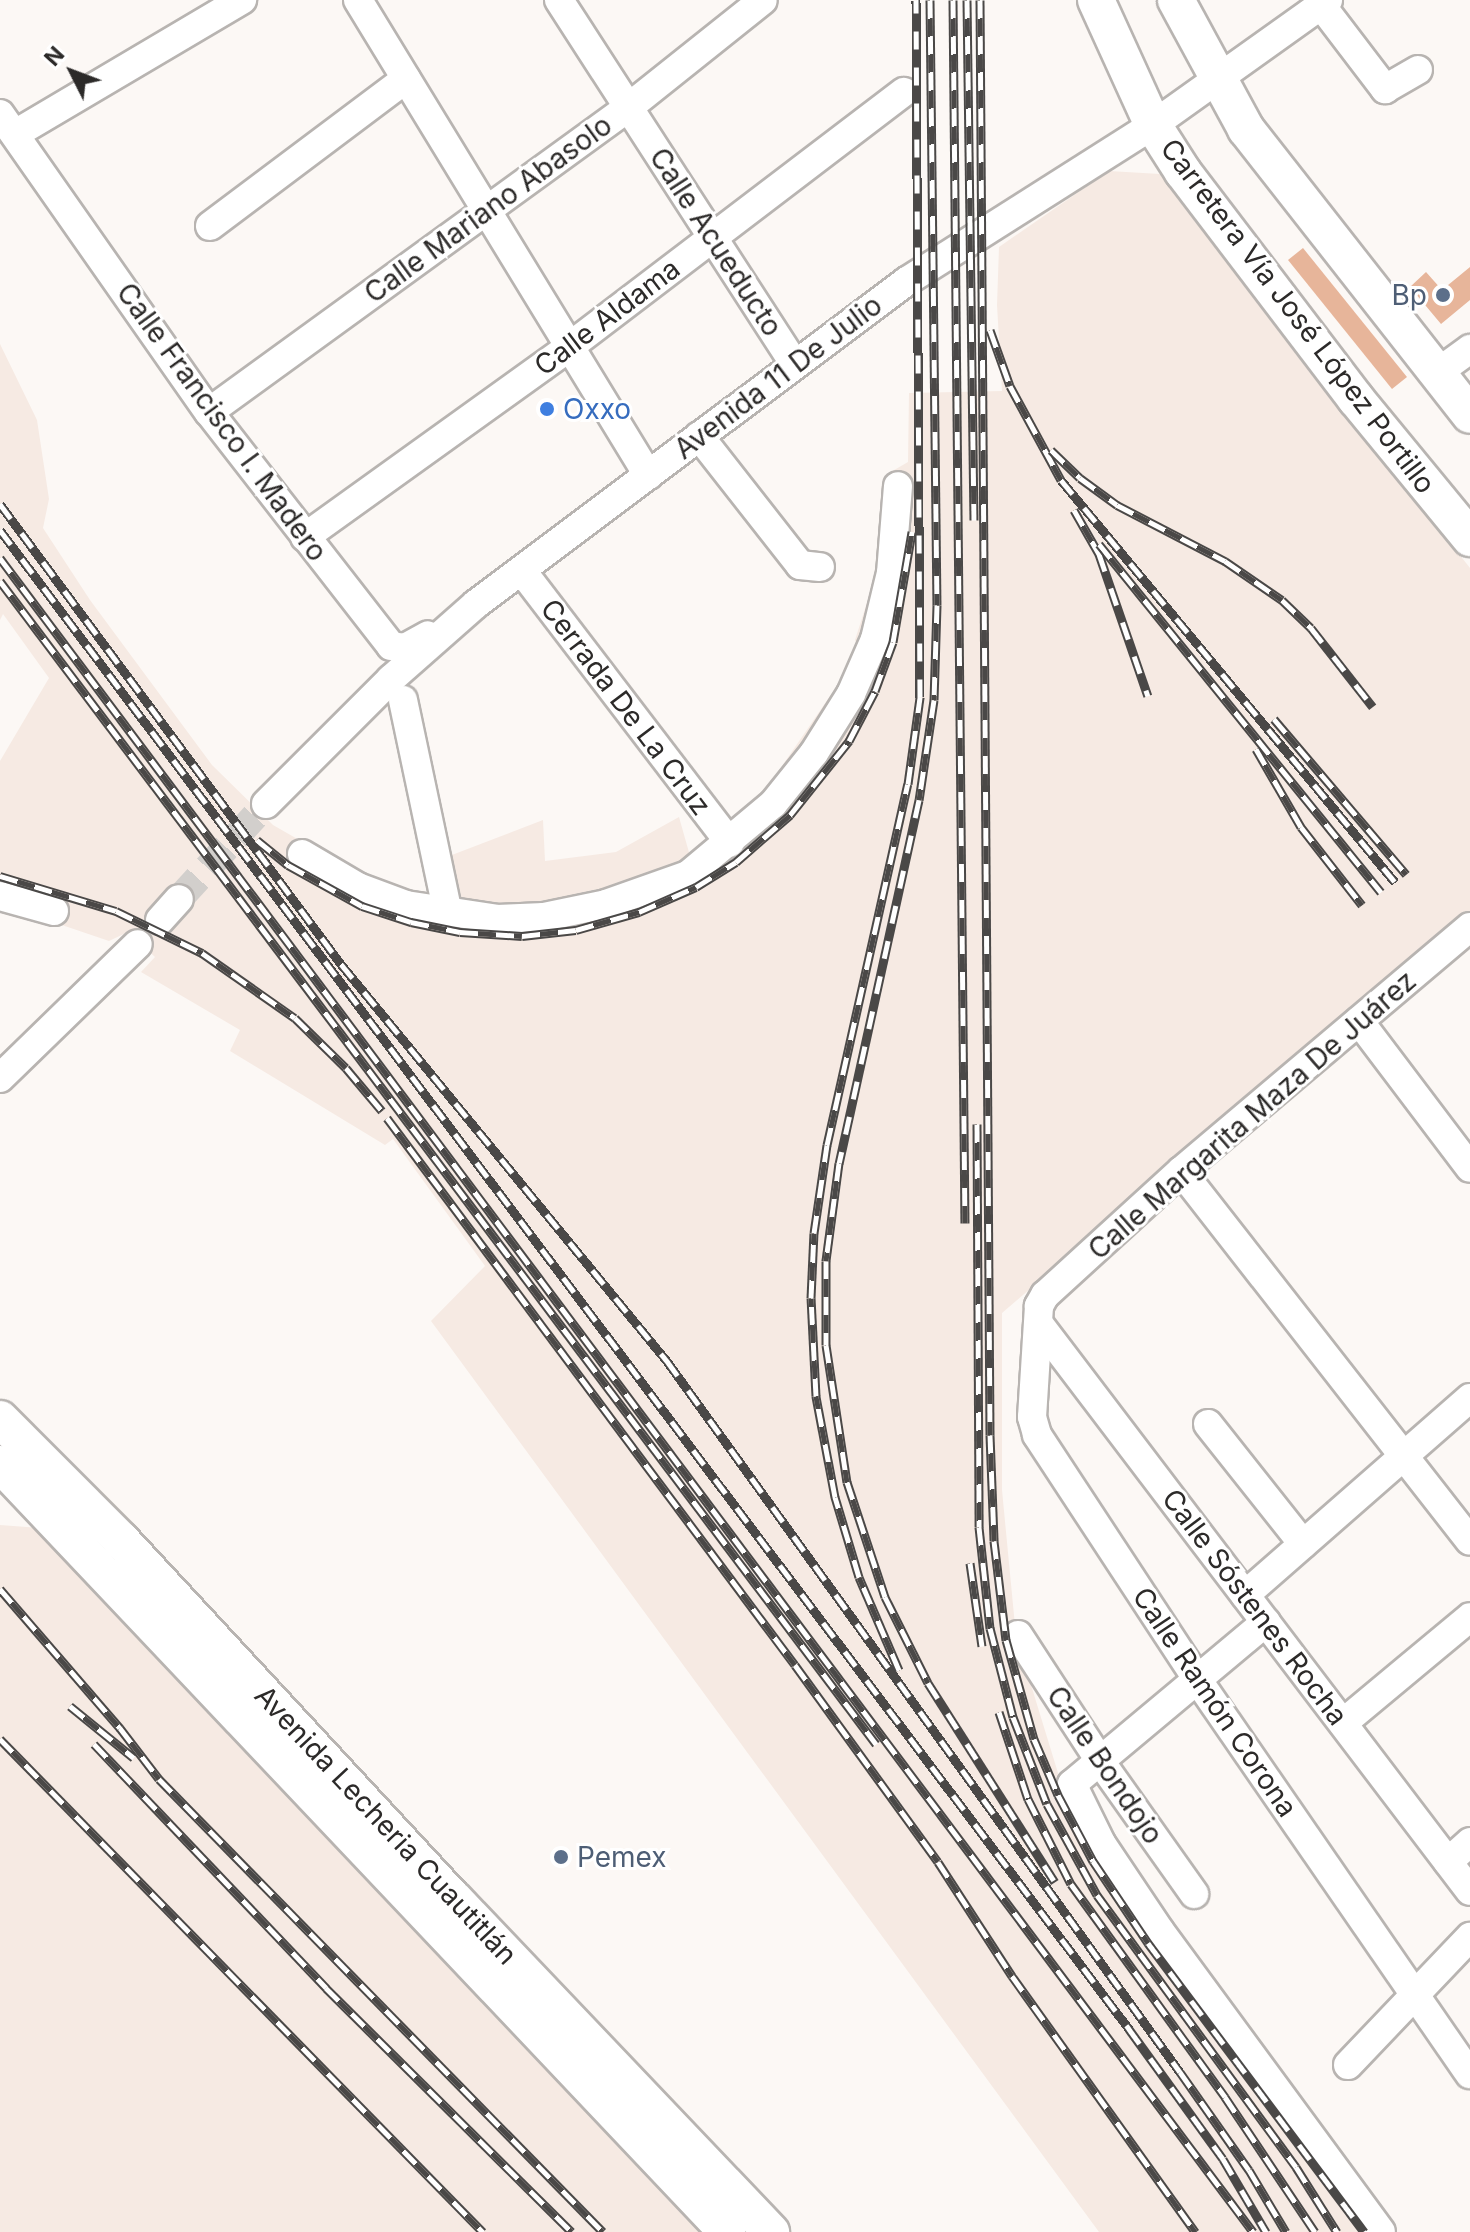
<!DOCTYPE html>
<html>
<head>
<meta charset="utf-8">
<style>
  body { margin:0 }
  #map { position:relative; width:1470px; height:2232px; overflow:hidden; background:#fcf8f5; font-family:Inter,sans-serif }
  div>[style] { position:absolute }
  .built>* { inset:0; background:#f6eae3 }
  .building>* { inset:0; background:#e7b59a }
  .minor-tunnel>* { height:28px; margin-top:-14px; transform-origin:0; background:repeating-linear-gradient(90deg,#d2cfcc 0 28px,transparent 0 42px) }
  .roads { filter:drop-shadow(2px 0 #b8b4b1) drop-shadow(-2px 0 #b8b4b1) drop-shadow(0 2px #b8b4b1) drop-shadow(0 -2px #b8b4b1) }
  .minor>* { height:28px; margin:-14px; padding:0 14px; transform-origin:14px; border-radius:14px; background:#fff }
  .major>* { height:36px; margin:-18px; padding:0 18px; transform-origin:18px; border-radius:18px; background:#fff }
  .rail>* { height:9px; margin-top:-4.5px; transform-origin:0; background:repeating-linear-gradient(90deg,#fff 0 18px,#4a4847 0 36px); box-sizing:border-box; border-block:2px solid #4a4847 }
  .dots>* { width:22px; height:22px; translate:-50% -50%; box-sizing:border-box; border:4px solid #fff; border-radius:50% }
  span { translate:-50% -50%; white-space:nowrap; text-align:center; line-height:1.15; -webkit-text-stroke:6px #fff; paint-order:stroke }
  .street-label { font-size:28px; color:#2c2a29 }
  .service-label { font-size:28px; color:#4e5e75 }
  .right { translate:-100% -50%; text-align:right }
  .left { translate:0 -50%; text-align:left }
  .shop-label { font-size:28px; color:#366cbe }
  .north { position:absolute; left:32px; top:32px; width:80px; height:80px; -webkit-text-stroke:6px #fff; paint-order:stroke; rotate:312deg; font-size:22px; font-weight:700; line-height:32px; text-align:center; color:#2c2a29 }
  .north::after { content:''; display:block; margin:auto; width:28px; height:36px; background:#2c2a29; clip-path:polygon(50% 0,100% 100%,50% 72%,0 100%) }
</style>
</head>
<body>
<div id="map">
  <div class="built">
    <i style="clip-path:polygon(1109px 171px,1160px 174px,1470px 568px,1470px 911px,1002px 1313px,1002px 1490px,1016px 1636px,1062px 1786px,1383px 2232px,1099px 2232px,431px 1321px,485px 1266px,393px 1139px,385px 1145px,230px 1051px,240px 1030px,141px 972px,155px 957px,128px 932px,109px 941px,0 904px,0 761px,49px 678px,3px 614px,0 620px,0 344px,37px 420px,49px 499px,43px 528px,90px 600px,212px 765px,273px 825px,341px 864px,422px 904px,453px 903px,444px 858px,543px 820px,545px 861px,616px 852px,679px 817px,692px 863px,758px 801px,861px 651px,855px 640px,882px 556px,889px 473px,908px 462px,909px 393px,1002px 391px,997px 305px,999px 247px)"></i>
    <i style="clip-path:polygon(0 1525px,40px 1528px,711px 2232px,0 2232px)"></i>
  </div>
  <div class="building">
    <i style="clip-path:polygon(1303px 248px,1407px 377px,1392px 389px,1288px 260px)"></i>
    <i style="clip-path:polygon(1470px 267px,1470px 300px,1441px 324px,1410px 287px,1426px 272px,1442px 290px)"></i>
  </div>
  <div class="minor-tunnel">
    <i style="left:179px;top:899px;width:129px;rotate:-47.5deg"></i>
  </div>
  <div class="roads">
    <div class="minor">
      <i style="left:358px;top:0;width:557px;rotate:58.59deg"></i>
      <i style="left:559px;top:0;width:432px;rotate:57.1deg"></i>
      <i style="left:1321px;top:5px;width:106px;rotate:52.7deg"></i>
      <i style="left:1385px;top:89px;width:38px;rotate:-30deg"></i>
      <i style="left:0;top:114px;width:364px;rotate:55deg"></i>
      <i style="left:209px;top:412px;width:296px;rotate:52.1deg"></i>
      <i style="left:391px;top:646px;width:14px;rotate:8deg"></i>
      <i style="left:405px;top:648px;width:26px;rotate:-29deg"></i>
      <i style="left:15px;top:134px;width:264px;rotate:-30.6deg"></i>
      <i style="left:210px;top:226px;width:245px;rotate:-36.9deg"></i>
      <i style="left:1437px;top:373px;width:41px;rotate:-36deg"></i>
      <i style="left:209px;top:412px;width:519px;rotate:-35.99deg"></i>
      <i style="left:629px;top:107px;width:171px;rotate:-38.6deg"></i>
      <i style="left:699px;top:436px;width:164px;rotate:51.9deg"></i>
      <i style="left:800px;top:565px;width:20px;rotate:6deg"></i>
      <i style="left:305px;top:537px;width:325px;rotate:-35.7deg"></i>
      <i style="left:569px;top:347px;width:421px;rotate:-37.3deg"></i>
      <i style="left:522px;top:571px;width:342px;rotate:52.6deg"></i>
      <i style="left:403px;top:700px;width:219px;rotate:78.1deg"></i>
      <i style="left:266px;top:804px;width:177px;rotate:-45deg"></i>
      <i style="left:391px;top:679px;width:113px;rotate:-41.4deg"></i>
      <i style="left:476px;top:604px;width:539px;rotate:-36.85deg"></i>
      <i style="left:907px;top:281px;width:291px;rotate:-32.4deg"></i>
      <i style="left:1153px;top:125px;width:215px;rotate:-35.5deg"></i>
      <i style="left:302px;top:854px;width:65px;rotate:30.5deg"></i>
      <i style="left:358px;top:887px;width:51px;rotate:20.6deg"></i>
      <i style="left:406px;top:905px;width:92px;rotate:8.7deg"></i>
      <i style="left:497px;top:919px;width:47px;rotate:-2.4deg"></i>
      <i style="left:544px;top:917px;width:63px;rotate:-11.8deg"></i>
      <i style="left:606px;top:904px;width:87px;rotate:-19.5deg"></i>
      <i style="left:688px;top:875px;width:111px;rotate:-39.9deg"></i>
      <i style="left:773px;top:804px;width:65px;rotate:-51.2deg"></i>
      <i style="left:814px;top:753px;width:70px;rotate:-57.9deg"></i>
      <i style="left:851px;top:694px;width:60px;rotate:-66.4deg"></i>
      <i style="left:875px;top:639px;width:68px;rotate:-76.4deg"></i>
      <i style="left:891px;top:573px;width:87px;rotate:-85.4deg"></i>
      <i style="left:0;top:896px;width:56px;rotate:15.5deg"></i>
      <i style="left:160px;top:920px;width:28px;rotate:-48deg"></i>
      <i style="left:1470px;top:927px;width:378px;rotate:139.8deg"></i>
      <i style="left:1181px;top:1171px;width:184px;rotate:137.6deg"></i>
      <i style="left:1045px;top:1295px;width:13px;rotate:119deg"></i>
      <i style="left:1039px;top:1306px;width:111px;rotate:93.6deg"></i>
      <i style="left:1032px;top:1417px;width:19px;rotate:74deg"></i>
      <i style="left:1037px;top:1435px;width:292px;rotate:56.7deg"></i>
      <i style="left:1197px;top:1679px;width:480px;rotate:55.4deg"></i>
      <i style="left:1359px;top:1021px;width:184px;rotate:52.9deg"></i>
      <i style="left:0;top:1078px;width:192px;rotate:-44.2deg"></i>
      <i style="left:1181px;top:1171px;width:469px;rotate:52deg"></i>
      <i style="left:1039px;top:1324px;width:712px;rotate:52.76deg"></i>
      <i style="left:1208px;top:1424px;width:153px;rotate:51.6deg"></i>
      <i style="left:1245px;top:1595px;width:299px;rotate:-41.2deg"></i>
      <i style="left:1266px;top:1622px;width:253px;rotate:140.1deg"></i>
      <i style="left:1072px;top:1784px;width:66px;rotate:63.8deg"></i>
      <i style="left:1101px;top:1843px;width:106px;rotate:56.2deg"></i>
      <i style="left:1160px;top:1931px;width:373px;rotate:53.7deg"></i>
      <i style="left:1018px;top:1635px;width:150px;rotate:56.9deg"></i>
      <i style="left:1100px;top:1761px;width:163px;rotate:54.7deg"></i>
      <i style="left:1343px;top:1723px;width:165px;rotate:-39.8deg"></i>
      <i style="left:1448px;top:1862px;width:30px;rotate:-42deg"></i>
      <i style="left:1348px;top:2065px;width:177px;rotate:-46.4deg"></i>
    </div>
    <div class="major">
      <i style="left:1096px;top:0;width:137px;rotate:65.5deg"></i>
      <i style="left:1153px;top:125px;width:56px;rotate:57.4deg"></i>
      <i style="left:1183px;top:172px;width:285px;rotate:52.7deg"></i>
      <i style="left:1356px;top:399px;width:180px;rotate:50.6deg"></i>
      <i style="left:1176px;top:0;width:147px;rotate:61.5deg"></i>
      <i style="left:1246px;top:129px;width:363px;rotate:51.9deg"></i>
      <i style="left:0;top:1419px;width:171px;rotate:45deg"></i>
      <i style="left:121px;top:1540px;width:490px;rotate:47.2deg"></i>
      <i style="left:454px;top:1899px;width:460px;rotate:46.4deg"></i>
      <i style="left:0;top:1464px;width:1058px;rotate:46.57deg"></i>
    </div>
  </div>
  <div class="rail">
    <i style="left:930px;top:0;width:605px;rotate:89.34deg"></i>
    <i style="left:937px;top:605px;width:95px;rotate:91.8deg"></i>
    <i style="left:934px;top:700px;width:101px;rotate:98.5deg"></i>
    <i style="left:919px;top:800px;width:372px;rotate:102.4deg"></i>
    <i style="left:839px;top:1163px;width:99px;rotate:97.6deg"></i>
    <i style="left:826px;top:1261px;width:84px;rotate:90deg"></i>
    <i style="left:826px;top:1345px;width:139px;rotate:81.3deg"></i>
    <i style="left:847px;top:1482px;width:121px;rotate:71.7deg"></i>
    <i style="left:885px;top:1597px;width:96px;rotate:63.4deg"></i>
    <i style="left:928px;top:1683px;width:236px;rotate:57.5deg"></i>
    <i style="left:953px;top:0;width:1223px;rotate:89.44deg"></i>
    <i style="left:967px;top:0;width:520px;rotate:89.23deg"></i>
    <i style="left:980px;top:0;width:1435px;rotate:89.6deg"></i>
    <i style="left:990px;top:1435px;width:106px;rotate:87.8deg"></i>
    <i style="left:994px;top:1541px;width:100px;rotate:83.1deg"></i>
    <i style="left:1006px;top:1640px;width:103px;rotate:74.2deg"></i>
    <i style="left:1034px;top:1739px;width:61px;rotate:66.8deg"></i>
    <i style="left:1058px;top:1795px;width:75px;rotate:62.1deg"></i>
    <i style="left:1093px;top:1861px;width:99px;rotate:56.1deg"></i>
    <i style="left:1148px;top:1943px;width:361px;rotate:53.2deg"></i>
    <i style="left:990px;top:330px;width:59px;rotate:70.3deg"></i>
    <i style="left:1010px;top:386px;width:107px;rotate:61.5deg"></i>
    <i style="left:1061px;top:480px;width:523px;rotate:50.28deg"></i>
    <i style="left:1051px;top:450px;width:40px;rotate:44deg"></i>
    <i style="left:1080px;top:478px;width:46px;rotate:36.1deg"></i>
    <i style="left:1117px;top:505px;width:122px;rotate:27.4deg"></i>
    <i style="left:1225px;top:561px;width:69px;rotate:34.4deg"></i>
    <i style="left:1282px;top:600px;width:40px;rotate:44deg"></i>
    <i style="left:1311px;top:628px;width:100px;rotate:51.9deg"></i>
    <i style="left:0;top:504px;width:573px;rotate:53.45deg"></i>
    <i style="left:341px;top:964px;width:514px;rotate:50.61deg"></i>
    <i style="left:667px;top:1361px;width:877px;rotate:54.19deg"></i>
    <i style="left:1180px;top:2072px;width:120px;rotate:54.9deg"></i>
    <i style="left:1249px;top:2170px;width:72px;rotate:59.2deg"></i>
    <i style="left:1074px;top:510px;width:51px;rotate:60.4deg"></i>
    <i style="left:1099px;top:554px;width:150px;rotate:71deg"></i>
    <i style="left:0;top:530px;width:1877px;rotate:53.01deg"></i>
    <i style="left:1129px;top:2029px;width:160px;rotate:54.1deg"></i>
    <i style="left:1223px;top:2159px;width:85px;rotate:59.5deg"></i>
    <i style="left:1099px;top:544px;width:448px;rotate:51deg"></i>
    <i style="left:0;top:558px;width:2091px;rotate:53.18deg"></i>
    <i style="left:0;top:581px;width:1456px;rotate:53.01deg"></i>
    <i style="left:1274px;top:719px;width:204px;rotate:49.6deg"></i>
    <i style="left:1256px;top:749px;width:90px;rotate:60deg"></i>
    <i style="left:1301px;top:827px;width:99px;rotate:52deg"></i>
    <i style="left:257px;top:840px;width:40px;rotate:39deg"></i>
    <i style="left:288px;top:865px;width:85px;rotate:29deg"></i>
    <i style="left:362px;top:906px;width:52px;rotate:18.1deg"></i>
    <i style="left:411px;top:922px;width:50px;rotate:11.5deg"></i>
    <i style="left:460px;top:932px;width:62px;rotate:3.7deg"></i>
    <i style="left:522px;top:936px;width:54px;rotate:-6.3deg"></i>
    <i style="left:576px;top:930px;width:66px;rotate:-15.9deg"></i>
    <i style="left:639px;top:912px;width:62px;rotate:-23.7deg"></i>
    <i style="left:696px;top:887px;width:47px;rotate:-32deg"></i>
    <i style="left:736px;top:862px;width:72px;rotate:-41deg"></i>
    <i style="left:790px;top:815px;width:95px;rotate:-51.4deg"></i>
    <i style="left:849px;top:741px;width:56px;rotate:-62.5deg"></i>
    <i style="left:875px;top:691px;width:52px;rotate:-69.8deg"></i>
    <i style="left:893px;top:642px;width:112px;rotate:-80.2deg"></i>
    <i style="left:0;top:876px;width:121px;rotate:16.8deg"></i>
    <i style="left:116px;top:911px;width:96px;rotate:26deg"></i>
    <i style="left:202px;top:953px;width:113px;rotate:35deg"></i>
    <i style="left:295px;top:1018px;width:71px;rotate:44.4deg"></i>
    <i style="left:346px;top:1068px;width:56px;rotate:50.1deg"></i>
    <i style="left:387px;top:1118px;width:682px;rotate:53.28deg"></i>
    <i style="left:795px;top:1665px;width:243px;rotate:54deg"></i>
    <i style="left:938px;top:1862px;width:136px;rotate:57deg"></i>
    <i style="left:1012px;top:1976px;width:315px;rotate:54.4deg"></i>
    <i style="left:977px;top:1124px;width:403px;rotate:89.7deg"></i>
    <i style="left:979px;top:1527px;width:102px;rotate:83.8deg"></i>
    <i style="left:990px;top:1628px;width:92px;rotate:75.5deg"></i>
    <i style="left:1013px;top:1717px;width:93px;rotate:68.7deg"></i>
    <i style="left:1047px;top:1804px;width:104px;rotate:61.2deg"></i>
    <i style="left:1097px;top:1895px;width:337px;rotate:53.8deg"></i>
    <i style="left:1296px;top:2167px;width:77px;rotate:57.8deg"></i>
    <i style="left:970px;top:1563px;width:84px;rotate:81.8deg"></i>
    <i style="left:0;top:1589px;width:184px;rotate:49.2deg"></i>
    <i style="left:120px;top:1728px;width:64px;rotate:52.6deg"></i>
    <i style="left:159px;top:1779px;width:634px;rotate:45.57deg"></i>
    <i style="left:899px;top:1670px;width:101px;rotate:-113.3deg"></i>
    <i style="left:859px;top:1577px;width:84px;rotate:-106.7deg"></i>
    <i style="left:835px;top:1497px;width:103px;rotate:-100.7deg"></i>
    <i style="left:816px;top:1396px;width:98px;rotate:-92.9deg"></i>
    <i style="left:811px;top:1298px;width:65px;rotate:-87.4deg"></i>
    <i style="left:814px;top:1233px;width:89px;rotate:-81.6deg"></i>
    <i style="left:827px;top:1145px;width:370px;rotate:-77.4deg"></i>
    <i style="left:908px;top:784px;width:88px;rotate:-82.1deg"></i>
    <i style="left:920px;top:697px;width:697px;rotate:-90.33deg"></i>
    <i style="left:70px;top:1706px;width:82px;rotate:39.1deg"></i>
    <i style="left:999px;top:1712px;width:92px;rotate:71.6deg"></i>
    <i style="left:1028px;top:1799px;width:95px;rotate:63.2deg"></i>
    <i style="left:1071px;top:1884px;width:263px;rotate:54.1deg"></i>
    <i style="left:1225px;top:2097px;width:162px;rotate:56.3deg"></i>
    <i style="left:0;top:1739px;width:690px;rotate:45.59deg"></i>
    <i style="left:94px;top:1744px;width:337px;rotate:46.4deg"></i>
    <i style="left:326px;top:1988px;width:346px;rotate:44.8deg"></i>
  </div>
  <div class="dots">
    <i style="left:1443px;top:295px;background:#5c6f8a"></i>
    <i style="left:547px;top:409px;background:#3f7fe0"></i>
    <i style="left:561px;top:1857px;background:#5c6f8a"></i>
  </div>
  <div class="street-label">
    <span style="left:488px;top:209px;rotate:-36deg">Calle Mariano Abasolo</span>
    <span style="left:716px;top:242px;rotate:57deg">Calle Acueducto</span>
    <span style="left:1298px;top:316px;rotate:53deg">Carretera Vía José López Portillo</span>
    <span style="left:607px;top:317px;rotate:-37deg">Calle Aldama</span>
    <span style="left:778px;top:377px;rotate:-37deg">Avenida 11 De Julio</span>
    <span style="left:222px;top:422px;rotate:54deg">Calle Francisco I. Madero</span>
    <span style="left:626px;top:707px;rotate:53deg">Cerrada De La Cruz</span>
    <span style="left:1252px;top:1115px;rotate:-41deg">Calle Margarita Maza De Juárez</span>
    <span style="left:1255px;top:1607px;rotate:53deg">Calle Sóstenes Rocha</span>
    <span style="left:1215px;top:1702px;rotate:56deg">Calle Ramón Corona</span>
    <span style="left:1105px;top:1765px;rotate:56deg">Calle Bondojo</span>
    <span style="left:386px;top:1825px;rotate:47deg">Avenida Lecheria Cuautitlán</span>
  </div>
  <div class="service-label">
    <span class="right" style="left:1427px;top:295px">Bp</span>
    <span class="left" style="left:577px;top:1857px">Pemex</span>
  </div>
  <div class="shop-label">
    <span class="left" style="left:563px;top:409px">Oxxo</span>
  </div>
  <div class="north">N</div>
</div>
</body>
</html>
